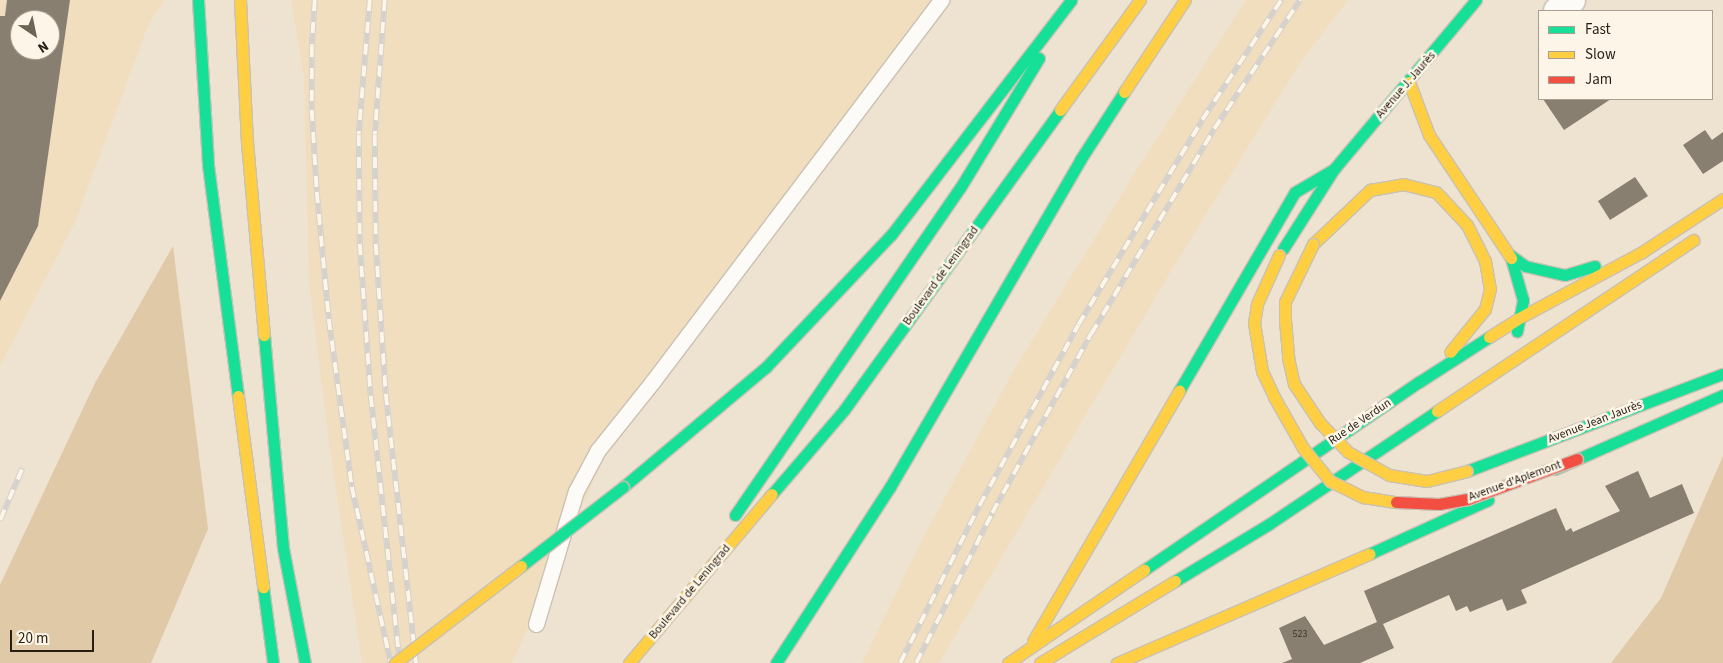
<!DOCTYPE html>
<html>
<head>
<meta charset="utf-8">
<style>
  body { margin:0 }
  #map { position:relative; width:1723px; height:663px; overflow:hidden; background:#eee3d1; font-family:"Source Sans 3",sans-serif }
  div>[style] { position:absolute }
  .built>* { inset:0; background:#f0debf }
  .green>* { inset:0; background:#dfc9a6 }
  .building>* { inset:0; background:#887f71 }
  .roads { filter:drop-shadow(1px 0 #cac1b2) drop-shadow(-1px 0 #cac1b2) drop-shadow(0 1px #cac1b2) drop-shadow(0 -1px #cac1b2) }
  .lane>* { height:15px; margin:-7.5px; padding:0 7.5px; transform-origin:7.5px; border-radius:7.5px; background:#fcfbf8 }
  .street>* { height:28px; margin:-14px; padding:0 14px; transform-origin:14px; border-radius:14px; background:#fcfbf8 }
  .fast>* { height:11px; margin:-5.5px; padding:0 5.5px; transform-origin:5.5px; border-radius:5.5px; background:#16e098 }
  .slow>* { height:11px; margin:-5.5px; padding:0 5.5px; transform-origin:5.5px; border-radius:5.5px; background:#ffcf43 }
  .rail>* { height:5.5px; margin-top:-2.75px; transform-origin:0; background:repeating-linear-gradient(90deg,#fdf5e7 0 11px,#d5d2cd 0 22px); box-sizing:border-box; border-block:1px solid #d5d2cd }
  .bridges { filter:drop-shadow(1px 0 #cac1b2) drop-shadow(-1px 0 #cac1b2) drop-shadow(0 1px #cac1b2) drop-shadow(0 -1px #cac1b2) }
  .fast-bridge>* { height:11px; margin:-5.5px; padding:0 5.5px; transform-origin:5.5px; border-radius:5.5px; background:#16e098 }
  .slow-bridge>* { height:11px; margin:-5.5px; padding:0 5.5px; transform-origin:5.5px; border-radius:5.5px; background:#ffcf43 }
  .jam-bridge>* { height:11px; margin:-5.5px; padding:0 5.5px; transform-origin:5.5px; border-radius:5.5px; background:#f24e42 }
  span { translate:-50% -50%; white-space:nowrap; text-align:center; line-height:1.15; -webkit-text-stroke:5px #fdf5e7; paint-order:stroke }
  .number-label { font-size:10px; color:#3f372a }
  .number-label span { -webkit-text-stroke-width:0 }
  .street-label { font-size:12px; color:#271f12 }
  .legend { position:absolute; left:1538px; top:10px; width:175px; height:90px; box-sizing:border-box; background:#fdf5e7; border:1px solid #a79f92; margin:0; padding:6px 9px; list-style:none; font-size:15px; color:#271f12 }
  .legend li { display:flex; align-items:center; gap:10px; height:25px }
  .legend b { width:25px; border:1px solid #a79f92 }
  .north { position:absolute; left:10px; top:10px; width:50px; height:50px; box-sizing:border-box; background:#fdf5e7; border:1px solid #a79f92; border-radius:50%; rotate:146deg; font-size:14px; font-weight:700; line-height:20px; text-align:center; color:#271f12 }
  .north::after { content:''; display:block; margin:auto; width:18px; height:22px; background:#6d6455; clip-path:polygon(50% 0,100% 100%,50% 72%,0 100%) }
  .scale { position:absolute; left:10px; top:630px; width:84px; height:22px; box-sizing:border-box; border:2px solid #271f12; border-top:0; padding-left:6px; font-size:15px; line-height:18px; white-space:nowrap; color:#271f12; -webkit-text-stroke:4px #fdf5e7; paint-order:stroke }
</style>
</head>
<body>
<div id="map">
  <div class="built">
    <i style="clip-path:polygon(evenodd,0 0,165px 0,149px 23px,75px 222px,0 366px,0 0,20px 20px,50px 20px,50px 50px,20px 50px,20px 20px)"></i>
    <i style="clip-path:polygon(291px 0,943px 0,607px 451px,512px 663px,362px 663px,330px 449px,309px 282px,304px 78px)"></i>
    <i style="clip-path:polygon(1246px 0,1348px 0,1298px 66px,1171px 271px,939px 663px,862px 663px,923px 538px,1015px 368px,1133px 176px)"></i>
  </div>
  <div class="green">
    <i style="clip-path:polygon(173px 246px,208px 529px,151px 663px,0 663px,0 585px,95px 383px)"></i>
    <i style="clip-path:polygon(1723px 456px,1723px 663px,1611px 663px,1661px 598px)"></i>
  </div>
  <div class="building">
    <i style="clip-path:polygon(evenodd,7px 0,70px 0,38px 226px,0 301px,0 16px,5px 16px,7px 0,20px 20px,50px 20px,50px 50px,20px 50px,20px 20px)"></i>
    <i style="clip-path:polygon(1543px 99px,1611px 99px,1564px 130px)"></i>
    <i style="clip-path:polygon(1705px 130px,1712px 140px,1723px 132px,1723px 161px,1703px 174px,1683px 145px)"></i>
    <i style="clip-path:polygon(1635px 177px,1648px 196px,1610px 220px,1598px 201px)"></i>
    <i style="clip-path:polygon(1638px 471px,1650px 498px,1682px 484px,1694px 513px,1521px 590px,1527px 603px,1507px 611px,1502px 599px,1470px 612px,1467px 606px,1456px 611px,1449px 595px,1383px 624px,1394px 648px,1360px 663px,1282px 663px,1292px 659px,1279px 628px,1305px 616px,1324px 645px,1377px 622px,1364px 591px,1556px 508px,1566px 531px,1571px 528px,1573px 532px,1620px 511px,1605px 486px)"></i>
  </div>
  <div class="roads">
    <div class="lane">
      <i style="left:536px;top:624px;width:139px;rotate:-73.3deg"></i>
      <i style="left:576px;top:491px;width:47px;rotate:-61.8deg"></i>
      <i style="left:598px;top:450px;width:88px;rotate:-51.4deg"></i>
      <i style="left:653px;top:381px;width:478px;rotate:-52.9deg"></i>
    </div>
    <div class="street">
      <i style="left:1558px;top:11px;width:17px;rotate:-40deg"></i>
    </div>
    <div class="fast">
      <i style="left:198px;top:0;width:165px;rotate:86.5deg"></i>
      <i style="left:208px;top:165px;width:233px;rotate:82.6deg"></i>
      <i style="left:1283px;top:249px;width:95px;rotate:-57.5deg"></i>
      <i style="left:1334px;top:169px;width:221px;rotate:-50deg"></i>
      <i style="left:1510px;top:255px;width:19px;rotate:36deg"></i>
      <i style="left:1525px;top:266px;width:41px;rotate:12.7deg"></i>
      <i style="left:1565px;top:275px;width:31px;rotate:-17deg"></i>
      <i style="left:1511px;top:258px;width:44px;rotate:74.1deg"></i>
      <i style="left:1523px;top:300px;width:32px;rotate:101deg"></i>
      <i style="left:264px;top:335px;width:214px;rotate:84.9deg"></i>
      <i style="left:283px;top:548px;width:117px;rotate:79.2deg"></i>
      <i style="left:1179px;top:391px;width:230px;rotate:-59.8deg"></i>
      <i style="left:1295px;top:192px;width:45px;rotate:-30.5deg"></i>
      <i style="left:1555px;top:469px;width:184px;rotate:-23.8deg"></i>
      <i style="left:1467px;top:471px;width:274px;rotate:-20.8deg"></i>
      <i style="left:623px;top:487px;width:187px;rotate:-40deg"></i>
      <i style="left:766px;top:367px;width:182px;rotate:-46.6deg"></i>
      <i style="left:891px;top:235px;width:296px;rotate:-52.5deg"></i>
      <i style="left:772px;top:494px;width:111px;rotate:-49.4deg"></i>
      <i style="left:844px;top:410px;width:370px;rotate:-54.2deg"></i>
      <i style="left:735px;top:515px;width:397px;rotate:-55.5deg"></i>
      <i style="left:960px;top:188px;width:152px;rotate:-58.7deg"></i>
      <i style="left:1369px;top:554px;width:131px;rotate:-24.4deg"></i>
      <i style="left:1144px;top:570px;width:333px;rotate:-34.4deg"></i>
      <i style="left:1419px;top:382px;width:83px;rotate:-32.7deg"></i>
      <i style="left:1175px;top:581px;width:110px;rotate:-31.2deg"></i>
      <i style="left:1269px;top:524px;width:202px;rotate:-33.9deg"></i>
      <i style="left:263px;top:587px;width:77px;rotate:82.5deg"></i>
      <i style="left:776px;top:663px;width:210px;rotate:-57.1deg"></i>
      <i style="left:890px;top:487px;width:378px;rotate:-59.8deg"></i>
      <i style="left:1080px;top:160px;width:81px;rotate:-57.1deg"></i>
    </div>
    <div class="slow">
      <i style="left:240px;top:0;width:142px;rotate:87.2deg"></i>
      <i style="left:247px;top:142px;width:194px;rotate:85deg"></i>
      <i style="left:1409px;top:82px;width:57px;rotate:69.3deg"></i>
      <i style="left:1429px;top:135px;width:148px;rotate:56.3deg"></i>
      <i style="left:1124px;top:92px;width:110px;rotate:-56.5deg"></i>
      <i style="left:1060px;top:110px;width:136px;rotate:-54deg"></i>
      <i style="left:1313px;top:244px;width:79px;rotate:-43.5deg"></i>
      <i style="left:1370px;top:190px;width:34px;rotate:-10deg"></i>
      <i style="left:1403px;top:184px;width:34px;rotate:14deg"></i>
      <i style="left:1436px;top:192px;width:45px;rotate:46.8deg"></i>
      <i style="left:1467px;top:225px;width:40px;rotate:63.4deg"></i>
      <i style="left:1485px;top:261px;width:28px;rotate:80deg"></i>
      <i style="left:1490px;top:289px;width:21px;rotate:104deg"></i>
      <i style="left:1485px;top:309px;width:55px;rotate:129.1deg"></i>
      <i style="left:1489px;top:337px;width:36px;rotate:-32deg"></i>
      <i style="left:1519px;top:318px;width:140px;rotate:-28.2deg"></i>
      <i style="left:1642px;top:252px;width:97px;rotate:-33.2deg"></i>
      <i style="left:238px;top:396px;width:193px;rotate:82.5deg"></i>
      <i style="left:1437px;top:411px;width:308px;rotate:-33.7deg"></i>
      <i style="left:1033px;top:641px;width:290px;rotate:-59.7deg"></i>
      <i style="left:629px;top:663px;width:221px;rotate:-49.8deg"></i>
      <i style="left:1008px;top:663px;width:165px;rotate:-34.4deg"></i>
      <i style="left:1040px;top:663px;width:158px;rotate:-31.3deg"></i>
      <i style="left:1117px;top:663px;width:275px;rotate:-23.4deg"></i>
    </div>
  </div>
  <div class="rail">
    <i style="left:315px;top:0;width:46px;rotate:93.7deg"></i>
    <i style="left:312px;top:46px;width:64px;rotate:90deg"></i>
    <i style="left:312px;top:110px;width:82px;rotate:86.5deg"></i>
    <i style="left:317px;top:192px;width:128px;rotate:84.6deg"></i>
    <i style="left:329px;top:319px;width:170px;rotate:82.2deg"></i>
    <i style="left:352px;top:487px;width:180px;rotate:77.5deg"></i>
    <i style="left:370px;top:0;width:135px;rotate:94.7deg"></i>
    <i style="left:359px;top:135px;width:109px;rotate:89.5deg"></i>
    <i style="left:360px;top:244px;width:152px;rotate:85.9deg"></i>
    <i style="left:371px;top:396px;width:269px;rotate:83.8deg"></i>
    <i style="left:385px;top:0;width:135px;rotate:94.2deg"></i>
    <i style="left:375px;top:135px;width:109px;rotate:89.5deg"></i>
    <i style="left:376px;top:244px;width:150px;rotate:86.2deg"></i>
    <i style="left:386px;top:394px;width:271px;rotate:83.6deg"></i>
    <i style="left:0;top:520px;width:56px;rotate:-66.7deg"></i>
    <i style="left:900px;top:663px;width:176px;rotate:-63.3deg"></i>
    <i style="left:979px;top:506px;width:206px;rotate:-61.3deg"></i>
    <i style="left:1078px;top:325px;width:240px;rotate:-58.8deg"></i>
    <i style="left:1202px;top:120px;width:144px;rotate:-56.6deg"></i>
    <i style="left:916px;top:663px;width:168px;rotate:-63.1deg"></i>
    <i style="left:992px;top:513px;width:205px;rotate:-61.1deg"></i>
    <i style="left:1091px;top:334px;width:239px;rotate:-59deg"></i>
    <i style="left:1214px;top:129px;width:155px;rotate:-56.3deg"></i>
  </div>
  <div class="bridges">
    <div class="fast-bridge">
      <i style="left:521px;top:566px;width:129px;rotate:-37.8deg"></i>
    </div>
    <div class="slow-bridge">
      <i style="left:1313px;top:244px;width:64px;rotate:115.8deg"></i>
      <i style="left:1285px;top:302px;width:18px;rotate:90deg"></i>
      <i style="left:1285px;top:320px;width:38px;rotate:85deg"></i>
      <i style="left:1288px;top:358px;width:27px;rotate:77deg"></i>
      <i style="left:1294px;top:384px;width:47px;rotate:56.3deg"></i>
      <i style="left:1320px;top:423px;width:40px;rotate:46deg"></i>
      <i style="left:1348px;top:452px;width:47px;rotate:29.3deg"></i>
      <i style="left:1389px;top:475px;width:38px;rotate:9deg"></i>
      <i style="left:1427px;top:481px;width:41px;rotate:-14deg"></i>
      <i style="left:1279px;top:255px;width:54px;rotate:114.2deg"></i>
      <i style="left:1257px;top:304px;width:19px;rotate:99deg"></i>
      <i style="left:1254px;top:323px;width:49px;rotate:80.5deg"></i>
      <i style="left:1262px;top:371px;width:29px;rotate:65deg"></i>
      <i style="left:1274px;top:397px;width:59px;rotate:60.4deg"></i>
      <i style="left:1303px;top:448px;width:43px;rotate:50.7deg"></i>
      <i style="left:1330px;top:481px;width:37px;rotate:26deg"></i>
      <i style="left:1363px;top:497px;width:33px;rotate:9deg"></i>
      <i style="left:395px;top:663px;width:159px;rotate:-37.6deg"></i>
    </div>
    <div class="jam-bridge">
      <i style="left:1396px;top:502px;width:43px;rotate:2.7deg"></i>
      <i style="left:1439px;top:504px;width:29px;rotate:-10deg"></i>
      <i style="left:1468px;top:499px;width:116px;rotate:-20.2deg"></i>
    </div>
  </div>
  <div class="number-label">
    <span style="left:1300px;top:635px">523</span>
  </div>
  <div class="street-label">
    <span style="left:1406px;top:85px;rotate:-49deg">Avenue J. Jaurès</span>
    <span style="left:941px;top:276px;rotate:-54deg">Boulevard de Leningrad</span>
    <span style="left:1360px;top:422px;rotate:-34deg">Rue de Verdun</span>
    <span style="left:1595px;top:422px;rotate:-21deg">Avenue Jean Jaurès</span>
    <span style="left:1515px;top:481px;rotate:-20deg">Avenue d'Aplemont</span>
    <span style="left:690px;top:592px;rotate:-50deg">Boulevard de Leningrad</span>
  </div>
  <ul class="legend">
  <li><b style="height:6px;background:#16e098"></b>Fast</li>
  <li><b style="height:6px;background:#ffcf43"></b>Slow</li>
  <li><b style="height:6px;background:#f24e42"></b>Jam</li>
  </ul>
  <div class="north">N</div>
  <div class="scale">20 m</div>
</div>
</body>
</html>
